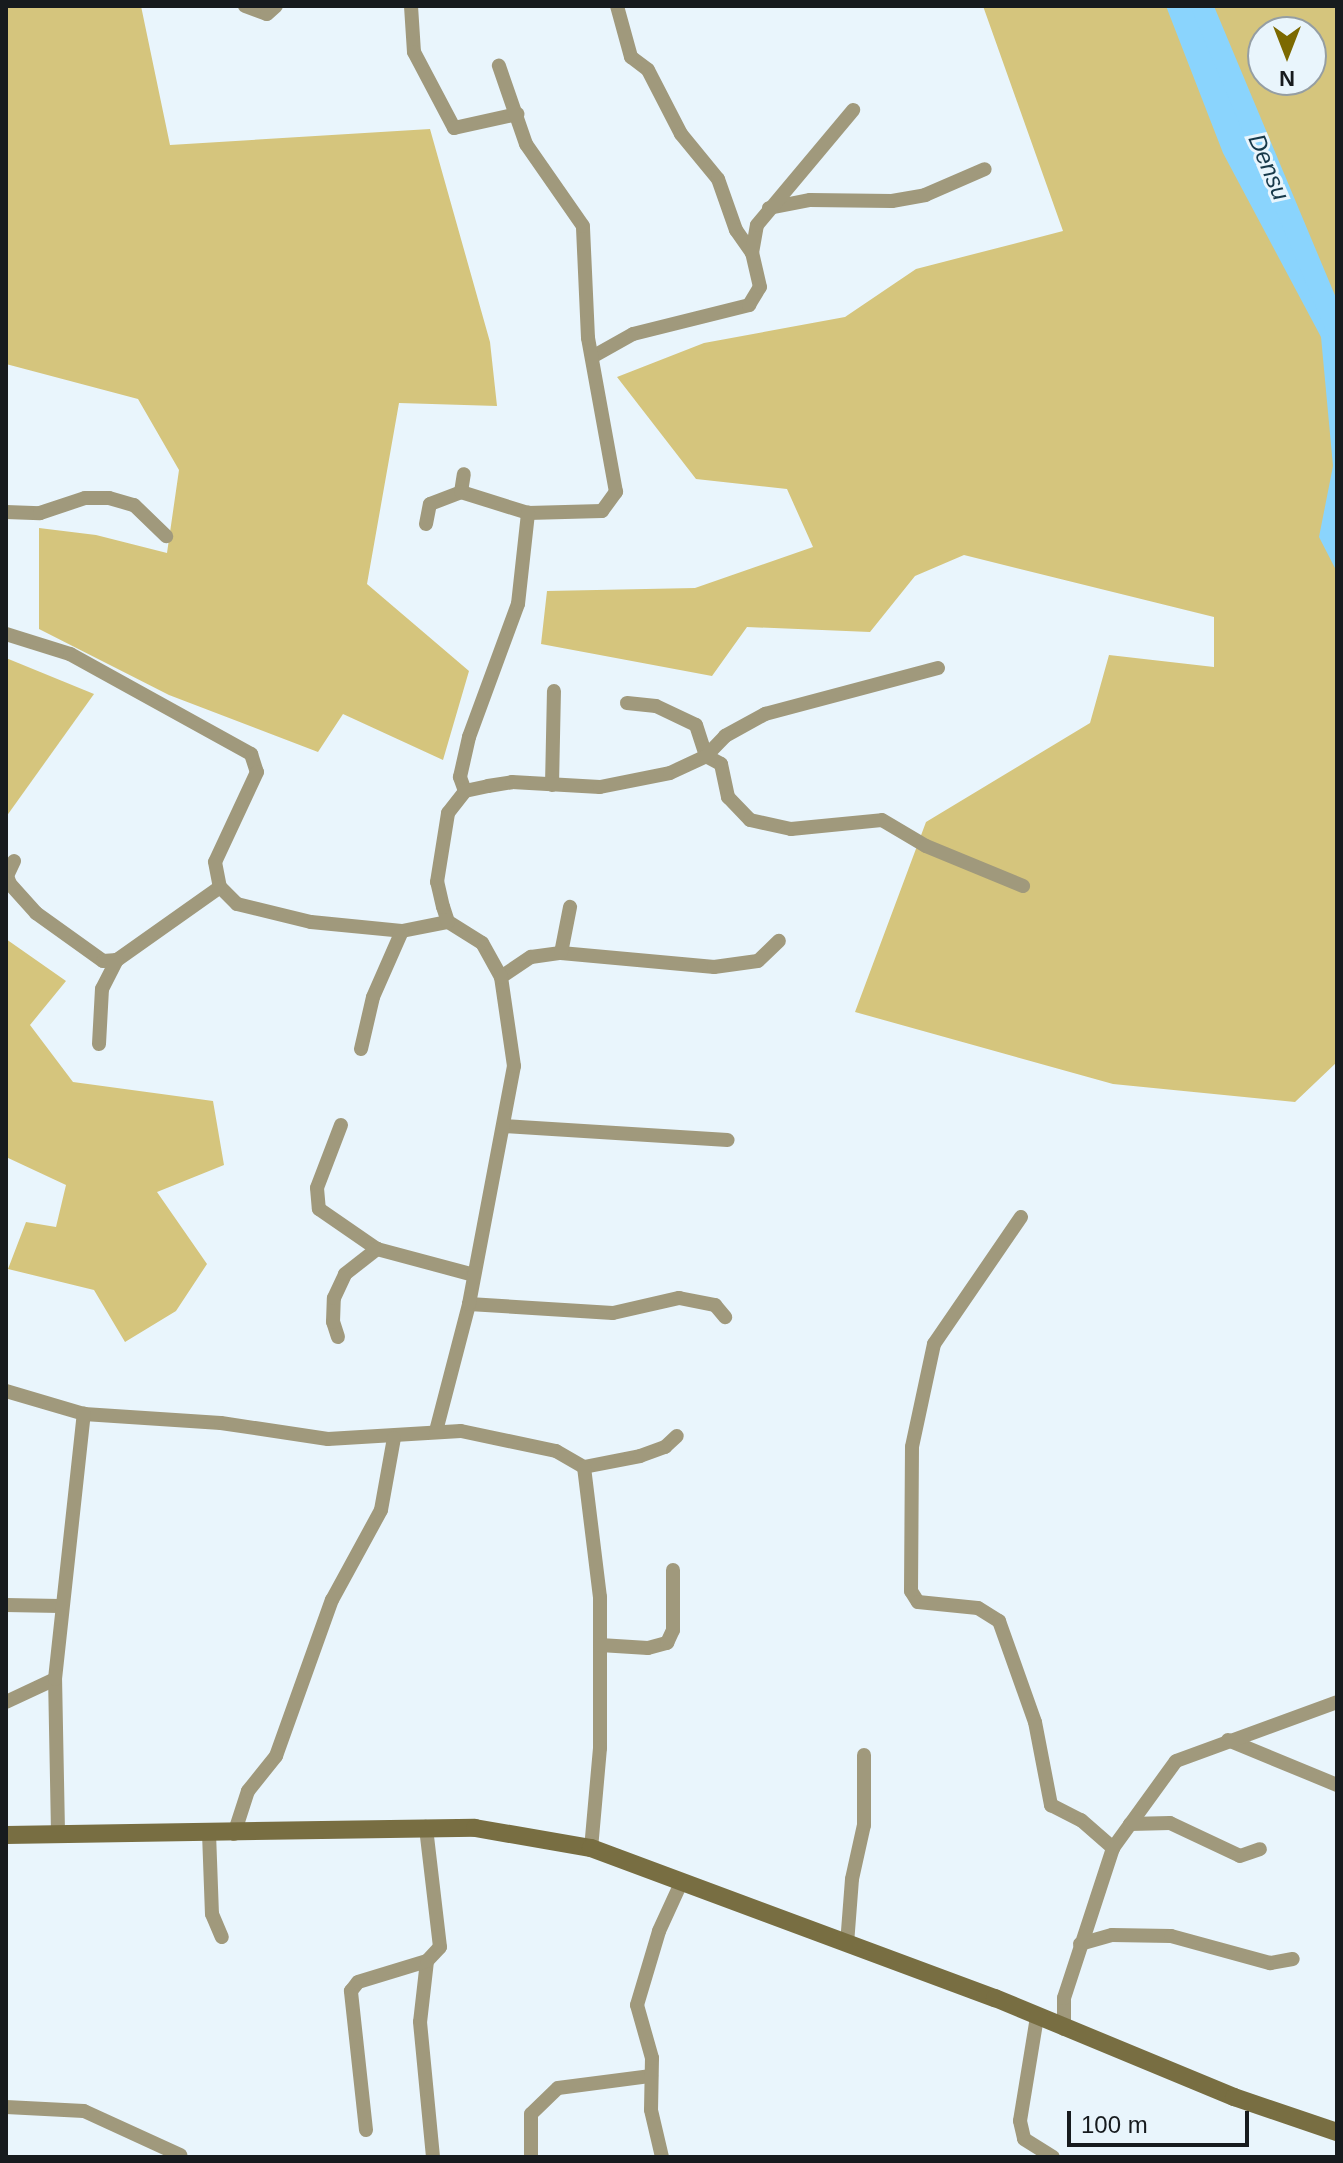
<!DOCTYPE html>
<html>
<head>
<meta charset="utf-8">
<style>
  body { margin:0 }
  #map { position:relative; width:1343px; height:2163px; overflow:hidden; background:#e9f5fc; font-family:Helvetica,sans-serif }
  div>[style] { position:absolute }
  .forest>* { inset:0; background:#d5c57d }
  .water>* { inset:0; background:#8ad4fd }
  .river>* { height:22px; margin:-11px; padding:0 11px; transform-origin:11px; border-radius:11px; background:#8ad4fd }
  .street>* { height:14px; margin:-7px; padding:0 7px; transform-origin:7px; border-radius:7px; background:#a0997c }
  .secondary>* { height:18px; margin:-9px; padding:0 9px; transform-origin:9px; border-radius:9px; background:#786e42 }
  span { translate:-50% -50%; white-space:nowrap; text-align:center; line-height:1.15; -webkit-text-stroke:6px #e9f5fc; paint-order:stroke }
  .water-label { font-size:24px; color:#17394a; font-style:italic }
  .frame { position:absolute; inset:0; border:8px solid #171b1e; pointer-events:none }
  .north { position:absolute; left:1247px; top:16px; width:80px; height:80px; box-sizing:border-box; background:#e9f5fc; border:2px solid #959ea3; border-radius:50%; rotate:180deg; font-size:22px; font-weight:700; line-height:32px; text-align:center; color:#171b1e }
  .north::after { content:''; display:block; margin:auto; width:28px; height:36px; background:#7c6900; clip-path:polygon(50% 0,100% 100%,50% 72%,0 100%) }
  .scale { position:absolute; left:1067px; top:2111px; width:182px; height:36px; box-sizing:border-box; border:4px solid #171b1e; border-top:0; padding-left:10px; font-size:24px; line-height:28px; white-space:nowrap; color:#171b1e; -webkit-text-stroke:6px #e9f5fc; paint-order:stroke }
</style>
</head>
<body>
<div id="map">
  <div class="forest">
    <i style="clip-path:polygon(6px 6px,141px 6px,170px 145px,430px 129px,490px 342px,497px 406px,399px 403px,367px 584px,469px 671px,443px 760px,343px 714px,318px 752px,169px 695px,39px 629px,39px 528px,96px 535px,167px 553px,179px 470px,138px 399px,6px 364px)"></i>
    <i style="clip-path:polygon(evenodd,983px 6px,1337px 6px,1337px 1062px,1295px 1102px,1113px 1084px,855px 1012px,926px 822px,1090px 723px,1109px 655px,1214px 667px,1214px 617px,964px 555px,915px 576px,870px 632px,747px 627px,712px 676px,541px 644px,547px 591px,695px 588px,813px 547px,787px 489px,696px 479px,617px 377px,704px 343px,845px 317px,916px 269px,1063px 231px,983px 6px,1263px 32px,1311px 32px,1311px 80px,1263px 80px,1263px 32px)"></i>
    <i style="clip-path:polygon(6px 658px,94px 694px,6px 817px)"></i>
    <i style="clip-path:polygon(6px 939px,66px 981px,30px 1025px,73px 1082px,213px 1101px,224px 1165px,157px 1192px,207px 1264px,176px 1311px,125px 1342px,94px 1290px,8px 1269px,26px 1222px,56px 1227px,66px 1185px,6px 1157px)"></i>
  </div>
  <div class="water">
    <i style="clip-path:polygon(1166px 6px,1193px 6px,1247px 117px,1314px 284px,1337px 324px,1337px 572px,1319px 537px,1333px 466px,1321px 337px,1223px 153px)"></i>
  </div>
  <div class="river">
    <i style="left:1202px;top:6px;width:349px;rotate:67.3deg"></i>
  </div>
  <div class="street">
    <i style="left:245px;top:6px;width:23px;rotate:20deg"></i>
    <i style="left:267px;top:14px;width:12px;rotate:-42deg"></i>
    <i style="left:411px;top:6px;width:46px;rotate:86.3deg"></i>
    <i style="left:414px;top:52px;width:86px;rotate:62.2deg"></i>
    <i style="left:454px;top:128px;width:65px;rotate:-12.5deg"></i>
    <i style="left:617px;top:6px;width:53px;rotate:74.6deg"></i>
    <i style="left:631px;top:57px;width:21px;rotate:37deg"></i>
    <i style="left:648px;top:70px;width:72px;rotate:62.7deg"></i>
    <i style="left:681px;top:134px;width:58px;rotate:50.6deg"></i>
    <i style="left:718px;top:179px;width:54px;rotate:70.6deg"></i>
    <i style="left:736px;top:230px;width:28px;rotate:55deg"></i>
    <i style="left:769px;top:208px;width:42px;rotate:-11deg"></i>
    <i style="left:810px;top:200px;width:82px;rotate:0.7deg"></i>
    <i style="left:892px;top:201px;width:34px;rotate:-10deg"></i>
    <i style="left:925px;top:195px;width:65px;rotate:-23.4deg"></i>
    <i style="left:592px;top:357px;width:47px;rotate:-29.3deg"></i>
    <i style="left:633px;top:334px;width:120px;rotate:-14deg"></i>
    <i style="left:749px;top:305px;width:21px;rotate:-59deg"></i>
    <i style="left:760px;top:287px;width:35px;rotate:-103deg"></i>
    <i style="left:752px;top:253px;width:28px;rotate:-80deg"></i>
    <i style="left:757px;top:225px;width:150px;rotate:-50.1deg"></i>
    <i style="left:461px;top:492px;width:18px;rotate:-81deg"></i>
    <i style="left:6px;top:512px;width:34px;rotate:2deg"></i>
    <i style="left:40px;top:513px;width:47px;rotate:-18.4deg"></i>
    <i style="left:85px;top:498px;width:24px"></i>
    <i style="left:109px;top:498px;width:26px;rotate:16deg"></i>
    <i style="left:134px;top:505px;width:45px;rotate:44.1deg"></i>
    <i style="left:426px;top:524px;width:20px;rotate:-79deg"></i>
    <i style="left:430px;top:504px;width:33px;rotate:-21deg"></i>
    <i style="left:461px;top:492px;width:70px;rotate:17.4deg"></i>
    <i style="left:528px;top:513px;width:74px;rotate:-1.5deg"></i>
    <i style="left:602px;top:511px;width:24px;rotate:-54deg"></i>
    <i style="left:616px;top:492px;width:157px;rotate:-100.3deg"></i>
    <i style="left:588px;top:338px;width:112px;rotate:-92.6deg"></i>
    <i style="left:583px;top:226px;width:100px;rotate:-124.8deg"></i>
    <i style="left:526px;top:144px;width:83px;rotate:-109.1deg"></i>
    <i style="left:6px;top:634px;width:67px;rotate:17.4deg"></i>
    <i style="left:70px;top:654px;width:207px;rotate:28.9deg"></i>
    <i style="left:251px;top:754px;width:19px;rotate:72deg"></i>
    <i style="left:257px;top:772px;width:99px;rotate:115deg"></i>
    <i style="left:215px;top:862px;width:25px;rotate:79deg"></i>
    <i style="left:220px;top:887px;width:24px;rotate:45deg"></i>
    <i style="left:237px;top:904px;width:76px;rotate:13.7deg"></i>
    <i style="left:311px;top:922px;width:91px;rotate:5.6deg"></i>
    <i style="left:402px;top:931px;width:47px;rotate:-11.1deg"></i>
    <i style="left:627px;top:703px;width:29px;rotate:6deg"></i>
    <i style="left:656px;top:706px;width:44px;rotate:25.4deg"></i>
    <i style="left:696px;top:725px;width:33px;rotate:72deg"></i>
    <i style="left:706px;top:756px;width:17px;rotate:28deg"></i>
    <i style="left:721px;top:764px;width:34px;rotate:78deg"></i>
    <i style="left:728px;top:797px;width:32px;rotate:46deg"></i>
    <i style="left:750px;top:820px;width:42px;rotate:12.4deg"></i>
    <i style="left:791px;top:829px;width:91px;rotate:-5.6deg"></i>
    <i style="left:882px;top:820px;width:51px;rotate:30.6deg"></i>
    <i style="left:926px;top:846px;width:105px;rotate:22.4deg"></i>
    <i style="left:552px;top:785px;width:94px;rotate:-88.8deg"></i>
    <i style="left:465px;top:791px;width:15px;rotate:-110deg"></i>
    <i style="left:460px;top:777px;width:41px;rotate:-77.3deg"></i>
    <i style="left:469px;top:737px;width:142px;rotate:-69.8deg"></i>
    <i style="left:518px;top:604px;width:92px;rotate:-83.7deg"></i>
    <i style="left:14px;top:861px;width:17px;rotate:115deg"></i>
    <i style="left:7px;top:876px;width:9px;rotate:69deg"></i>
    <i style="left:10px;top:884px;width:39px;rotate:48deg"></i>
    <i style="left:36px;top:913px;width:82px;rotate:35.6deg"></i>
    <i style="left:103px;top:961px;width:14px;rotate:-4deg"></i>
    <i style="left:117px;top:960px;width:126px;rotate:-35.3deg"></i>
    <i style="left:561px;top:953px;width:154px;rotate:5.2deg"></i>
    <i style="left:714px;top:967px;width:44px;rotate:-7.8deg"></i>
    <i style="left:758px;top:961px;width:29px;rotate:-44deg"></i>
    <i style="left:501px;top:977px;width:36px;rotate:-34deg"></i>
    <i style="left:531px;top:957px;width:30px;rotate:-8deg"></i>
    <i style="left:561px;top:953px;width:47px;rotate:-78.9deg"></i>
    <i style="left:99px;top:1044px;width:55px;rotate:-86.9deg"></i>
    <i style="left:102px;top:989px;width:33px;rotate:-63deg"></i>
    <i style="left:361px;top:1049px;width:53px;rotate:-77deg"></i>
    <i style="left:373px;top:997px;width:72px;rotate:-66.3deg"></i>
    <i style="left:341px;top:1125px;width:67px;rotate:110.9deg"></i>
    <i style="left:317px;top:1188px;width:21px;rotate:85deg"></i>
    <i style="left:319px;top:1209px;width:70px;rotate:34.6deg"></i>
    <i style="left:377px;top:1249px;width:100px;rotate:15deg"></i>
    <i style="left:504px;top:1126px;width:224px;rotate:3.6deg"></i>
    <i style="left:1021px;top:1217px;width:154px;rotate:124.4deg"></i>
    <i style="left:934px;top:1344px;width:105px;rotate:102.1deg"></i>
    <i style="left:912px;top:1447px;width:144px;rotate:90.4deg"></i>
    <i style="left:911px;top:1591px;width:13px;rotate:58deg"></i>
    <i style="left:918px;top:1602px;width:60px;rotate:5.7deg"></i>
    <i style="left:978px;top:1608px;width:25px;rotate:32deg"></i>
    <i style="left:999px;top:1621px;width:107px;rotate:70.4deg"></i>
    <i style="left:1035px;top:1722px;width:85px;rotate:79.1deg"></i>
    <i style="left:1051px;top:1805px;width:34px;rotate:27deg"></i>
    <i style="left:1081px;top:1820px;width:43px;rotate:41.2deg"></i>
    <i style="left:469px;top:1304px;width:144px;rotate:3.6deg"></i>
    <i style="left:613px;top:1313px;width:68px;rotate:-12.8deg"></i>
    <i style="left:679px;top:1298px;width:37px;rotate:11deg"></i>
    <i style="left:715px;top:1305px;width:16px;rotate:50deg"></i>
    <i style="left:338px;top:1337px;width:16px;rotate:-108deg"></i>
    <i style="left:333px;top:1322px;width:24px;rotate:-88deg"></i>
    <i style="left:334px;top:1298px;width:26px;rotate:-65deg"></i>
    <i style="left:345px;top:1274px;width:41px;rotate:-38deg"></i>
    <i style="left:6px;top:1391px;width:81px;rotate:16.4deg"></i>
    <i style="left:84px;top:1414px;width:137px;rotate:3.8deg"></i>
    <i style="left:221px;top:1423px;width:108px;rotate:8.5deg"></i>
    <i style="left:328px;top:1439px;width:133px;rotate:-3.4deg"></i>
    <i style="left:461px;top:1431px;width:97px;rotate:11.9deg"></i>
    <i style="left:556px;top:1451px;width:32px;rotate:30deg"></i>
    <i style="left:584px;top:1467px;width:57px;rotate:-11.1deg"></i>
    <i style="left:640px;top:1456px;width:27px;rotate:-20deg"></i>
    <i style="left:665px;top:1447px;width:16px;rotate:-43deg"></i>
    <i style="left:436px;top:1431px;width:131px;rotate:-75.4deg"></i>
    <i style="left:469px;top:1304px;width:242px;rotate:-79.3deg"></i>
    <i style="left:514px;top:1066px;width:90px;rotate:-98.3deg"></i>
    <i style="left:501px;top:977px;width:39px;rotate:-119deg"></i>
    <i style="left:482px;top:943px;width:40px;rotate:-148deg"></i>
    <i style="left:448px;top:922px;width:16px;rotate:-108deg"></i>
    <i style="left:443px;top:907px;width:26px;rotate:-103deg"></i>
    <i style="left:437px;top:882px;width:70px;rotate:-80.9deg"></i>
    <i style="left:448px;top:813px;width:28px;rotate:-52deg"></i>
    <i style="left:465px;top:791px;width:24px;rotate:-12deg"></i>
    <i style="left:488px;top:786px;width:24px;rotate:-9deg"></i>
    <i style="left:512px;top:782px;width:88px;rotate:3.3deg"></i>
    <i style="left:600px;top:787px;width:71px;rotate:-11.3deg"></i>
    <i style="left:670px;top:773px;width:40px;rotate:-25deg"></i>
    <i style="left:706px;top:756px;width:28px;rotate:-46deg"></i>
    <i style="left:725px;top:736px;width:46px;rotate:-28.8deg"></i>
    <i style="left:765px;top:714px;width:179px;rotate:-14.9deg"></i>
    <i style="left:584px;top:1467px;width:131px;rotate:83deg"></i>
    <i style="left:600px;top:1597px;width:151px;rotate:90deg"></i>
    <i style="left:600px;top:1748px;width:100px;rotate:95.1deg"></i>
    <i style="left:6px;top:1605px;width:54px;rotate:1.1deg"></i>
    <i style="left:600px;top:1645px;width:48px;rotate:3.6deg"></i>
    <i style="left:648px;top:1648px;width:20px;rotate:-15deg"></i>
    <i style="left:667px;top:1643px;width:14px;rotate:-65deg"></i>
    <i style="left:673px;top:1630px;width:60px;rotate:-90deg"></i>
    <i style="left:6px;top:1702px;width:54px;rotate:-25.1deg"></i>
    <i style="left:1228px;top:1740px;width:118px;rotate:22.4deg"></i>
    <i style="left:1130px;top:1824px;width:40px;rotate:-1.4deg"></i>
    <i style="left:1170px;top:1823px;width:77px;rotate:25.2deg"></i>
    <i style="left:1240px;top:1856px;width:21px;rotate:-19deg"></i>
    <i style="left:58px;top:1832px;width:153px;rotate:-91.1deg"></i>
    <i style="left:55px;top:1679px;width:267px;rotate:-83.8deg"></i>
    <i style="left:209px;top:1833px;width:81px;rotate:87.9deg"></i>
    <i style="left:212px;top:1914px;width:25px;rotate:67deg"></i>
    <i style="left:234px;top:1834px;width:45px;rotate:-72deg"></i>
    <i style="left:248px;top:1791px;width:45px;rotate:-51.3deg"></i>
    <i style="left:276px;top:1756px;width:166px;rotate:-70.3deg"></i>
    <i style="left:332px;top:1600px;width:102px;rotate:-61.4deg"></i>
    <i style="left:381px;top:1510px;width:73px;rotate:-79.8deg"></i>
    <i style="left:847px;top:1944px;width:65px;rotate:-85.6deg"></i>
    <i style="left:852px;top:1879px;width:55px;rotate:-77.5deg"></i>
    <i style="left:864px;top:1825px;width:70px;rotate:-90deg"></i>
    <i style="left:1080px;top:1944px;width:33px;rotate:-16deg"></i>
    <i style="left:1112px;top:1935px;width:59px;rotate:1deg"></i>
    <i style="left:1171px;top:1936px;width:103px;rotate:15.3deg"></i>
    <i style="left:1270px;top:1963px;width:23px;rotate:-10deg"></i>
    <i style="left:427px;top:1961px;width:61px;rotate:96.5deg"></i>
    <i style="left:420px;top:2022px;width:136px;rotate:84.5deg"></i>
    <i style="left:1037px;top:2017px;width:105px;rotate:99.3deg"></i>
    <i style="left:1020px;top:2121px;width:18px;rotate:77deg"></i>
    <i style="left:1024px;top:2139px;width:34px;rotate:32deg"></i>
    <i style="left:1064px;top:2029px;width:31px;rotate:-90deg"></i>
    <i style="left:1064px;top:1998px;width:158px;rotate:-71.9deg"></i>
    <i style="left:1113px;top:1848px;width:107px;rotate:-54.1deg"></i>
    <i style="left:1176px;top:1761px;width:171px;rotate:-20.1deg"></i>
    <i style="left:6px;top:2107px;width:78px;rotate:2.9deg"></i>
    <i style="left:84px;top:2111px;width:106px;rotate:24.6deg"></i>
    <i style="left:366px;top:2130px;width:140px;rotate:-96.2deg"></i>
    <i style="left:351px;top:1991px;width:11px;rotate:-52deg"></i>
    <i style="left:358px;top:1982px;width:72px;rotate:-16.9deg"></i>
    <i style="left:427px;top:1961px;width:19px;rotate:-47deg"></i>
    <i style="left:440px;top:1947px;width:121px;rotate:-96.7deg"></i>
    <i style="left:531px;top:2157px;width:43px;rotate:-90deg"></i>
    <i style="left:531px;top:2114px;width:37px;rotate:-44deg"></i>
    <i style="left:558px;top:2088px;width:94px;rotate:-7.4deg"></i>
    <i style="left:662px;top:2157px;width:48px;rotate:-103.2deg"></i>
    <i style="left:651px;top:2110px;width:52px;rotate:-88.9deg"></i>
    <i style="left:652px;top:2058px;width:55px;rotate:-105.8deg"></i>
    <i style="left:637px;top:2005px;width:77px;rotate:-73.4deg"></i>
    <i style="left:659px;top:1931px;width:53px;rotate:-65.4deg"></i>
  </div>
  <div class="secondary">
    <i style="left:6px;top:1835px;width:469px;rotate:-0.9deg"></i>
    <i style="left:475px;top:1828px;width:118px;rotate:9.8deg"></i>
    <i style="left:591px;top:1848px;width:431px;rotate:20.4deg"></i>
    <i style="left:995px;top:1998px;width:259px;rotate:22.5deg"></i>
    <i style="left:1234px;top:2097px;width:109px;rotate:18.8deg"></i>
  </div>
  <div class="water-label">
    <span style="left:1269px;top:167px;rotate:67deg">Densu</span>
  </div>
  <div class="frame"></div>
  <div class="north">N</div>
  <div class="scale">100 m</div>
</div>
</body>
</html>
